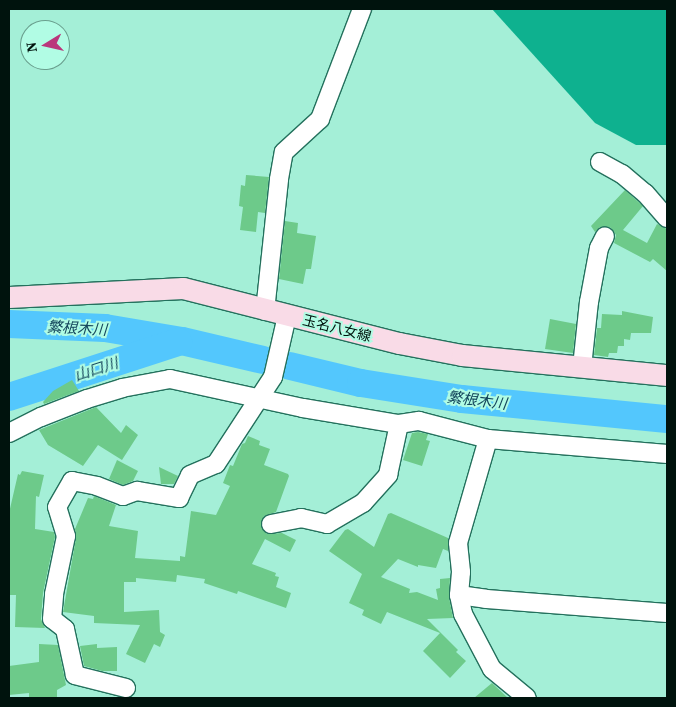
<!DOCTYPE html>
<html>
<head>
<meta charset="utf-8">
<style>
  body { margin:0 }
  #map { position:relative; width:676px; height:707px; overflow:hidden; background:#a4efd7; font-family:"Source Serif 4","Noto Sans JP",serif }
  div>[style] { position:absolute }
  .forest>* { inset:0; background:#0eb18f }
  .river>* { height:28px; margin:-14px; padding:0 14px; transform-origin:14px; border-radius:14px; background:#53c7fd }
  .building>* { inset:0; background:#6dca8a }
  .roads { filter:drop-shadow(1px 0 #24715d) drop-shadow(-1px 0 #24715d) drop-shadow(0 1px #24715d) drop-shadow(0 -1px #24715d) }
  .minor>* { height:18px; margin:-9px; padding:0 9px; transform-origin:9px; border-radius:9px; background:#fff }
  .major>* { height:21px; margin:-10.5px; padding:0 10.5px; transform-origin:10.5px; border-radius:10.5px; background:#f9dbe7 }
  span { translate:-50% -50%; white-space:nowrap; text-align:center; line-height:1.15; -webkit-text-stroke:4px #b1fce4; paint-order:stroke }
  .street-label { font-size:14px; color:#00130d }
  .water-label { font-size:15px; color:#15465c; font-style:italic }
  .frame { position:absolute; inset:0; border:10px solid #00130d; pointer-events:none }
  .north { position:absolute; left:20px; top:20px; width:50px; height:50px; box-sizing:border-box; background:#b1fce4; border:1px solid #6a9f8e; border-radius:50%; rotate:261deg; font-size:14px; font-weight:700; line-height:20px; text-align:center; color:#00130d }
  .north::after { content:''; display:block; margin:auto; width:18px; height:22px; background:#ba367c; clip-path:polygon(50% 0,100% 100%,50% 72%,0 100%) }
</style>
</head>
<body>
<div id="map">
  <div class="forest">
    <i style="clip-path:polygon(492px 9px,667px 9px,667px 145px,636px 145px,595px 123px)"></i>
  </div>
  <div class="river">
    <i style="left:9px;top:324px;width:96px;rotate:2.4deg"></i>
    <i style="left:105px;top:328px;width:78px;rotate:9.6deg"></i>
    <i style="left:182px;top:341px;width:83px;rotate:13.2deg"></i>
    <i style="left:290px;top:366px;width:73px;rotate:13.5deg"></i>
    <i style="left:361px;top:383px;width:102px;rotate:9deg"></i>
    <i style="left:462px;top:399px;width:206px;rotate:5.6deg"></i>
    <i style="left:9px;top:397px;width:178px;rotate:-18deg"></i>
  </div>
  <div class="building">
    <i style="clip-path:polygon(246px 175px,269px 177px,265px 213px,258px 212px,256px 232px,240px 230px,243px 207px,239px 206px,241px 185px,245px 186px)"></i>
    <i style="clip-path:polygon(625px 190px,643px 206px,623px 230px,647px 243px,657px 224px,667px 229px,667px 271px,653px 259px,650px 262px,614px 243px,616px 235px,610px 227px,600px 227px,595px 232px,591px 226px)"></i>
    <i style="clip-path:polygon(285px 221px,298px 223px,297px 233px,316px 236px,311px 269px,306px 269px,303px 284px,279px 279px)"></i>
    <i style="clip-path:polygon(622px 311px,653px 317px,651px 333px,631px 333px,630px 340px,624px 339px,624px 346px,618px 346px,617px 353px,609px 353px,608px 357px,594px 355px,597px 328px,601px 328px,602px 314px,622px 315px)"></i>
    <i style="clip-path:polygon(550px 319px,576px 324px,573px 353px,545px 349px)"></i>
    <i style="clip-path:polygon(72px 380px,79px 391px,44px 404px,43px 402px,53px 391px)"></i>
    <i style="clip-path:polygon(96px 407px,121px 433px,126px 425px,138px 435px,122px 460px,98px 445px,83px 466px,48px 445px,39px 430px)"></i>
    <i style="clip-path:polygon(418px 432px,428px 434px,426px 440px,430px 441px,422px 466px,403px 460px,412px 433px)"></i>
    <i style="clip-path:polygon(248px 436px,260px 441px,259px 445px,270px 449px,264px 465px,288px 474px,289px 476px,276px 512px,264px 516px,261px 526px,267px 534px,282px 533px,296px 540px,290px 552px,265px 539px,252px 564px,276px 573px,275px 576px,279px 577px,276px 587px,291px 593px,286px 608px,238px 591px,237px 594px,204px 583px,205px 579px,177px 575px,176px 582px,136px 578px,136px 582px,124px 582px,124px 612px,159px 610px,160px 632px,165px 635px,160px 647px,154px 644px,145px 663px,126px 654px,140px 625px,94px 623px,94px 616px,63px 612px,76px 538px,75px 529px,88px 498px,93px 499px,94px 496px,116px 505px,109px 526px,138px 531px,135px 558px,180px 561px,180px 556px,185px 557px,191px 511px,216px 515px,230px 486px,223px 483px,230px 465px,233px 466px,242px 444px,245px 443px)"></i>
    <i style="clip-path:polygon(117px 460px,138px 471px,133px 481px,123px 485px,109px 479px)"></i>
    <i style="clip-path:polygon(159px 467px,178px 476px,174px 484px,161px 484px)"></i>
    <i style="clip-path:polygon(22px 471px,44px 475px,39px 497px,36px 496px,35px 529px,54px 532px,55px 537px,43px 593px,41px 619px,45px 628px,15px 627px,16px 595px,9px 595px,9px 513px,18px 474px,20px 475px)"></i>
    <i style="clip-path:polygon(391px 513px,448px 538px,448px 551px,443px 549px,436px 568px,418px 565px,418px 567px,398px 559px,381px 577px,410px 589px,409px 593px,417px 592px,438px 600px,436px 589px,440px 588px,440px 579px,450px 578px,449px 597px,453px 618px,427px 619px,458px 650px,456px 652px,466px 661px,450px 678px,423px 651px,440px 633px,387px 612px,381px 624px,362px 615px,364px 610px,349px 603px,362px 574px,329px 551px,345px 530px,348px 529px,374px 547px,388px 514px)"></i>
    <i style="clip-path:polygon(39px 644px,58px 645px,66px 685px,57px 690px,57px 698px,29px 698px,29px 693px,9px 695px,9px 666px,39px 662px)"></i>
    <i style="clip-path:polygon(97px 644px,97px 648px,117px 647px,117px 671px,102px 671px,84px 666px,80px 646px)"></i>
    <i style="clip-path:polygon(492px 683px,508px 698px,474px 698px)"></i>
  </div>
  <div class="roads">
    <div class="minor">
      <i style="left:600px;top:162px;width:25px;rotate:29deg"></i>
      <i style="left:622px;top:174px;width:30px;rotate:40deg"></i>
      <i style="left:645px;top:193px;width:33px;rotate:49deg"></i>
      <i style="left:265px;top:311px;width:133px;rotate:-83.9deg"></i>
      <i style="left:279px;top:179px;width:27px;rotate:-80deg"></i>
      <i style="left:284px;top:152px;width:49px;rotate:-42.5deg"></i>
      <i style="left:320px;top:119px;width:118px;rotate:-69.1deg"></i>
      <i style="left:582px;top:367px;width:65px;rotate:-83.9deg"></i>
      <i style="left:589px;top:302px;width:55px;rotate:-79.5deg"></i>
      <i style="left:599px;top:248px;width:13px;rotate:-63deg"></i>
      <i style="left:9px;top:433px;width:36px;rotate:-27deg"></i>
      <i style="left:41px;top:417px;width:49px;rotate:-21.4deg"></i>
      <i style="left:87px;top:399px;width:37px;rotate:-17deg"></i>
      <i style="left:122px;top:388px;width:49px;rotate:-10.6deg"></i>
      <i style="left:170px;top:379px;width:136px;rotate:12.3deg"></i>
      <i style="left:303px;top:408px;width:97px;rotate:9.5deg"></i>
      <i style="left:399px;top:424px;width:20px;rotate:-9deg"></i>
      <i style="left:419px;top:421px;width:71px;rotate:14.6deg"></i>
      <i style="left:488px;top:439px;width:180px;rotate:4.8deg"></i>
      <i style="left:488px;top:439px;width:108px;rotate:106.1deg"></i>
      <i style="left:458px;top:543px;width:29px;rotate:84deg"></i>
      <i style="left:461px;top:572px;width:23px;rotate:95deg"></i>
      <i style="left:459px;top:595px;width:19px;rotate:78deg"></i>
      <i style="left:463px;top:614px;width:62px;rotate:62.2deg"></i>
      <i style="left:492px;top:669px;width:45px;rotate:39.6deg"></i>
      <i style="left:271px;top:524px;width:31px;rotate:-11deg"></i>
      <i style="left:301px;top:518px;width:27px;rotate:13deg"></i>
      <i style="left:327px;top:524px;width:42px;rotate:-30.3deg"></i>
      <i style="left:363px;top:503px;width:38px;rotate:-48deg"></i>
      <i style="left:388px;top:475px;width:52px;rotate:-77.8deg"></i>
      <i style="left:459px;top:595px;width:27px;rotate:8deg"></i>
      <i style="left:486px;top:599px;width:182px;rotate:4.4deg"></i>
      <i style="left:126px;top:688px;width:53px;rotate:-165.7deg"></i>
      <i style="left:75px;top:675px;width:47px;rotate:-102.3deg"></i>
      <i style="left:65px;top:629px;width:16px;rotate:-142deg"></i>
      <i style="left:52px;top:619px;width:25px;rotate:-85deg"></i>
      <i style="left:54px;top:594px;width:59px;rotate:-78.3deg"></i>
      <i style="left:66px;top:536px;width:30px;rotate:-107deg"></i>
      <i style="left:57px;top:507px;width:30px;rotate:-60deg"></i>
      <i style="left:72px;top:481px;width:25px;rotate:11deg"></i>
      <i style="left:97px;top:486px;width:28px;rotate:21deg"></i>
      <i style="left:123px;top:496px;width:15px;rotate:-20deg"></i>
      <i style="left:137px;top:491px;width:43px;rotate:9.5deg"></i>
      <i style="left:179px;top:498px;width:25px;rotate:-64deg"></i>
      <i style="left:190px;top:475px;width:28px;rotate:-23deg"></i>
      <i style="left:216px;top:464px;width:104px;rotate:-56.8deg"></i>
      <i style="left:273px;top:377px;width:63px;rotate:-77.1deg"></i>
    </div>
    <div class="major">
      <i style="left:9px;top:297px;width:174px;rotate:-3deg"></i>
      <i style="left:183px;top:288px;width:223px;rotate:14.3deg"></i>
      <i style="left:399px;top:343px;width:64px;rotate:10.8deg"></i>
      <i style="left:462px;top:355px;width:206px;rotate:5.6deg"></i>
    </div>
  </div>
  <div class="street-label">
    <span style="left:337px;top:328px;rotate:14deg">玉名八女線</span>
  </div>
  <div class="water-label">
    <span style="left:77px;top:328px;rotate:3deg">繁根木川</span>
    <span style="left:96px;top:369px;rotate:-18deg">山口川</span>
    <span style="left:477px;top:400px;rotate:7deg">繁根木川</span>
  </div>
  <div class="frame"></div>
  <div class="north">N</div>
</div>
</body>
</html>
